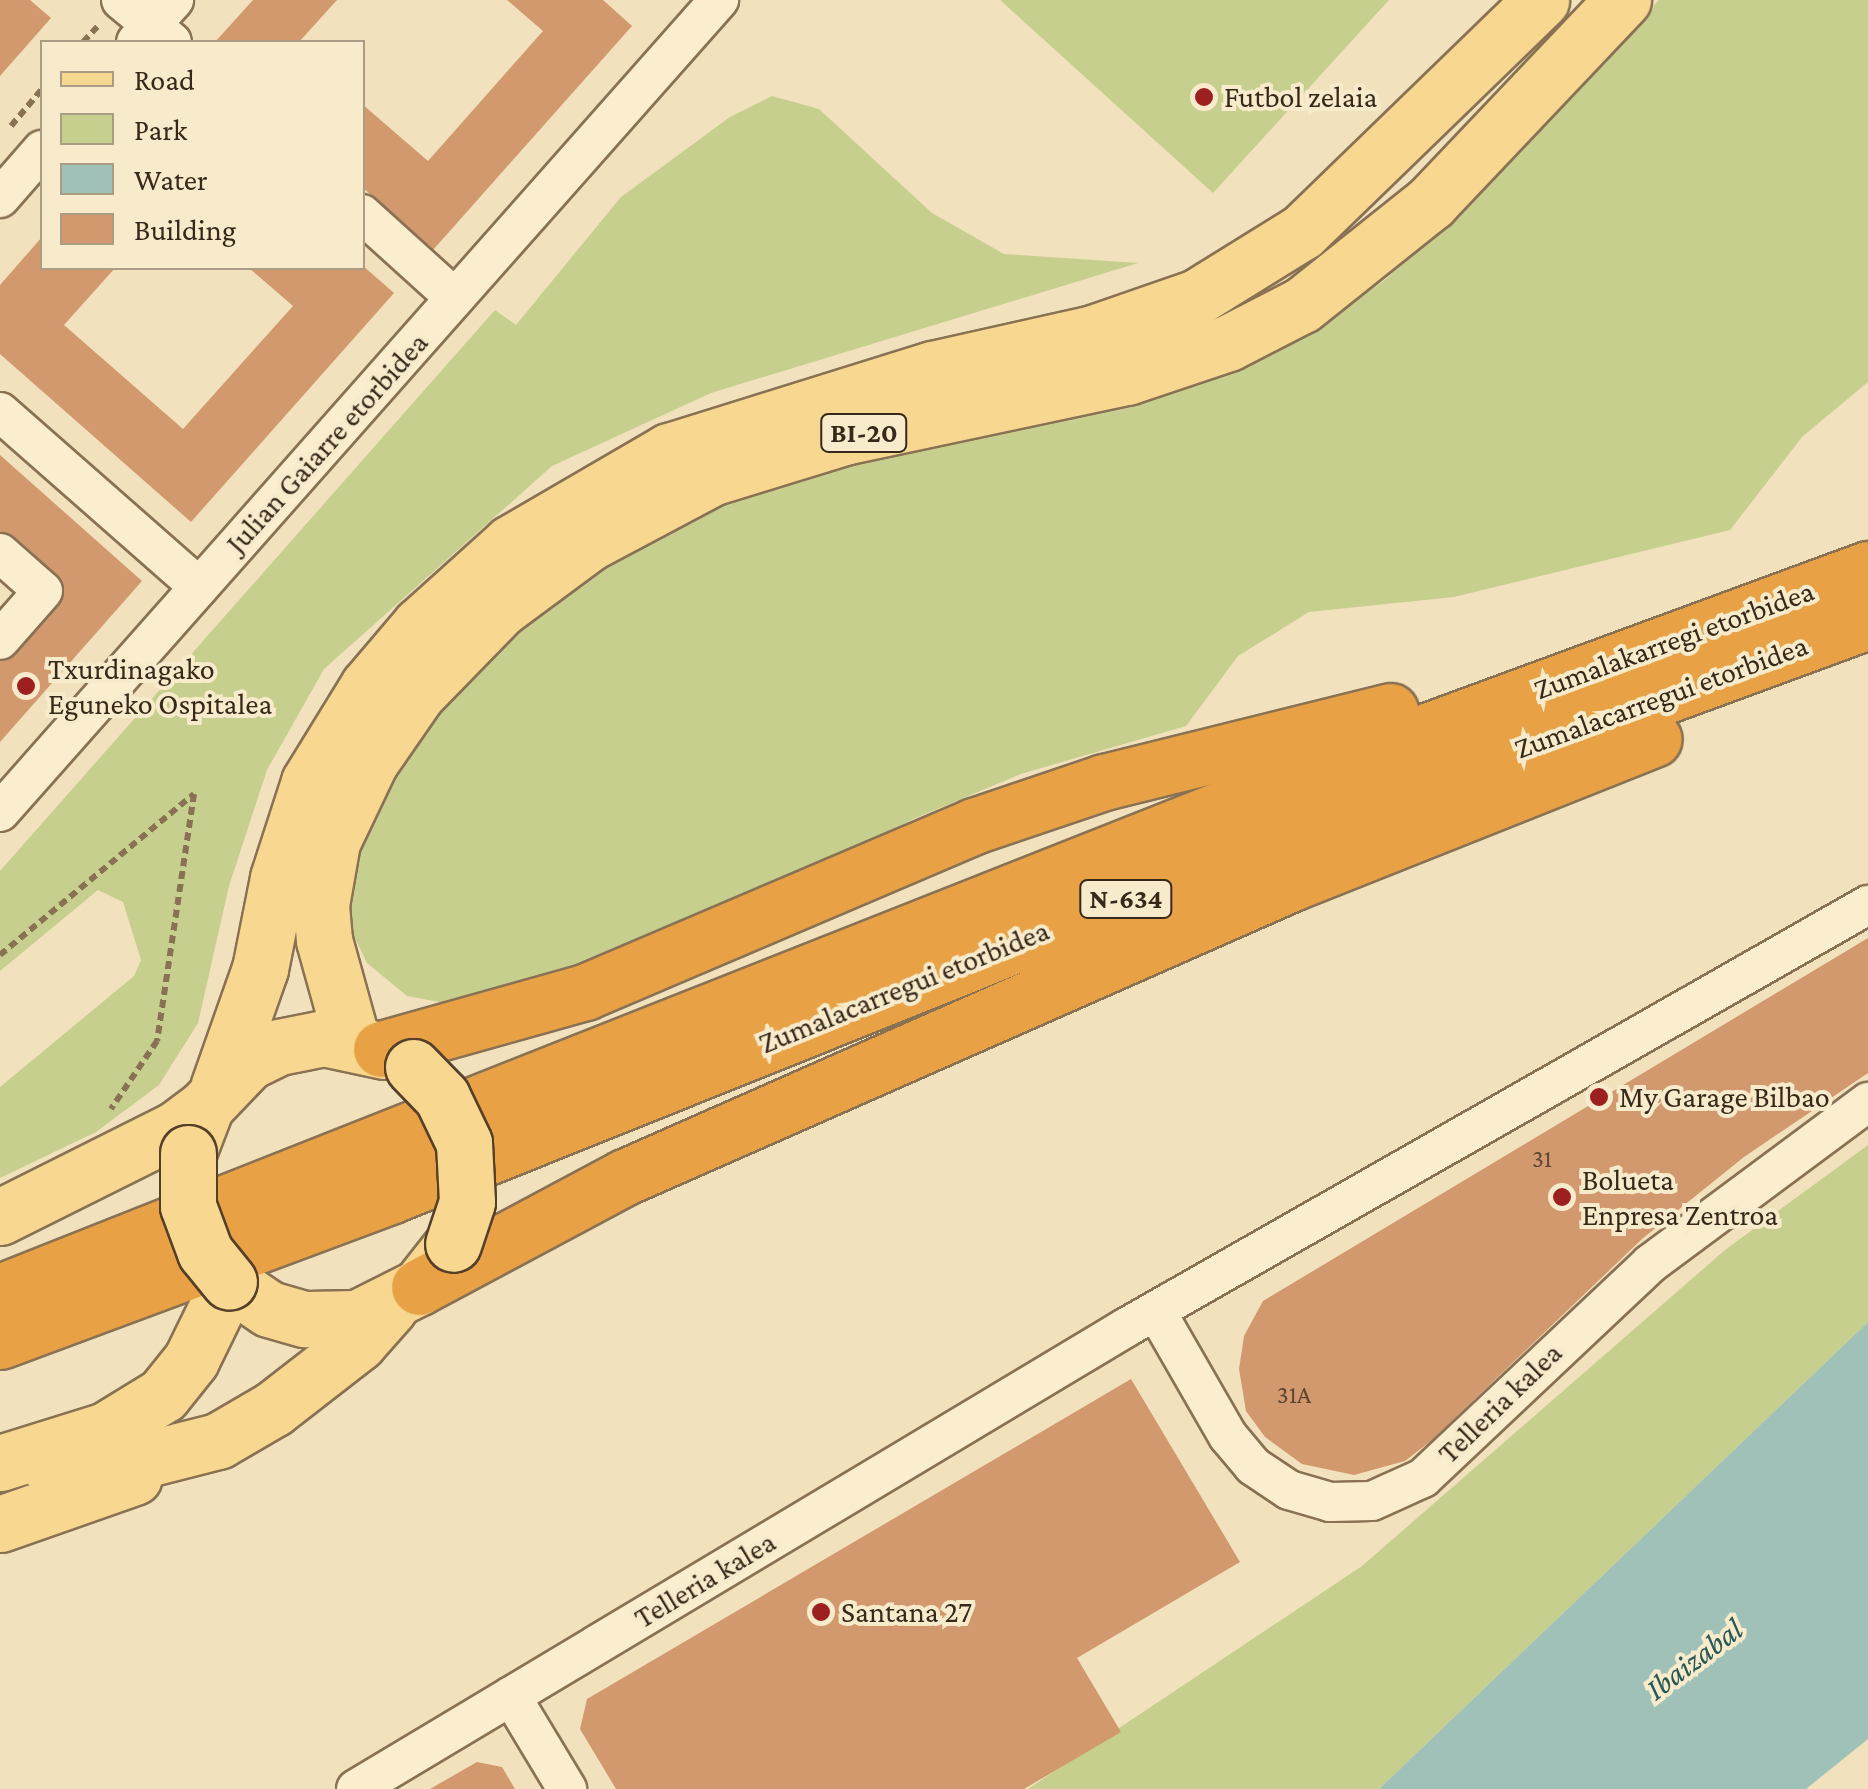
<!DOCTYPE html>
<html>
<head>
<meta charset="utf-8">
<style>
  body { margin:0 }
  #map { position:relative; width:1868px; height:1789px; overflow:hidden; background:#f1e1bc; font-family:"Crimson Pro",serif }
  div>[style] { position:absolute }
  .green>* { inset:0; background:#c7cf8f }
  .water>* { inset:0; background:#a0c1b8 }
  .building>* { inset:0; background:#d2996f }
  .path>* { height:6px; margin-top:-3px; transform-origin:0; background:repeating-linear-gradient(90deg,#897154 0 8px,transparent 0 13px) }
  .roads { filter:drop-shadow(2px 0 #897154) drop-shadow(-2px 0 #897154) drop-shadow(0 2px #897154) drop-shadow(0 -2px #897154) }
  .street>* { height:38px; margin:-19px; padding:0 19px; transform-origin:19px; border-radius:19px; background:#fbeecf }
  .primary>* { height:55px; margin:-27.5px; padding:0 27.5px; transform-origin:27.5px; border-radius:27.5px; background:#f8d890 }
  .highway>* { height:55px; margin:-27.5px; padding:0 27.5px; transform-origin:27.5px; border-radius:27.5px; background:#e8a245 }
  .bridges { filter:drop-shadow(2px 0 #563f29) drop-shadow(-2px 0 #563f29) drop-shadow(0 2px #563f29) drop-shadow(0 -2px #563f29) }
  .primary-bridge>* { height:55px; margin:-27.5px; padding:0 27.5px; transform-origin:27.5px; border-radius:27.5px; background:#f8d890 }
  .dots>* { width:28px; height:28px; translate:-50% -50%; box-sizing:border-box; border:5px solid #f8ebcc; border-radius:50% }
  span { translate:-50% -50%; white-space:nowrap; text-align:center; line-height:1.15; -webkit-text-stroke:8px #f8ebcc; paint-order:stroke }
  .number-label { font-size:25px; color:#5e452f }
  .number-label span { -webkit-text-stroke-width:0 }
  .shield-label span { padding:2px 8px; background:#f8ebcc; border:2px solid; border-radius:8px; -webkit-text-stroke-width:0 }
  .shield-label { font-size:28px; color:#37291a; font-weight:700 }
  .poi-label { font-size:30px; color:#37291a }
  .left { translate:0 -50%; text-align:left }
  .street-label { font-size:30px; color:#37291a }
  .water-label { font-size:32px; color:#285856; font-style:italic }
  .legend { position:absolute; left:40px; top:40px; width:325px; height:230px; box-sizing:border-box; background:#f8ebcc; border:2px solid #ab9d85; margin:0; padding:12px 18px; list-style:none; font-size:30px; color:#37291a }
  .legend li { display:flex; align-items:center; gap:20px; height:50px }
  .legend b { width:50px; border:2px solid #ab9d85 }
</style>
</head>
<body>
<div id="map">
  <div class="green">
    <i style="clip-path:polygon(1000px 0,1389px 0,1213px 193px)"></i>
    <i style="clip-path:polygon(1659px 0,1868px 0,1868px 382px,1802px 437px,1730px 530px,1454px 597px,1309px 612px,1238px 656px,1186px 726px,1021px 774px,911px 820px,766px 894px,503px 1000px,465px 1007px,407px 996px,367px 963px,354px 936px,350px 900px,354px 861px,372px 812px,410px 745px,464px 675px,594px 566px,729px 493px,1324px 321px,1385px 280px,1467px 205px)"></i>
    <i style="clip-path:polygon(772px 96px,819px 109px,932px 213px,1004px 254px,1138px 263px,711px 393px,552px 466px,324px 669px,267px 770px,229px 886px,198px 1023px,159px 1085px,96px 1132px,0 1178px,0 1087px,134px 976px,141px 960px,123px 902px,98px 890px,0 971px,0 871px,495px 310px,516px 325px,621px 197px,730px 117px)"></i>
    <i style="clip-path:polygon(1868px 1145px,1868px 1322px,1379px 1789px,1028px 1789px,1362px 1566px,1725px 1250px)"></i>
  </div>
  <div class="water">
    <i style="clip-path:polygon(1868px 1322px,1868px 1739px,1806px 1789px,1379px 1789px)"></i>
  </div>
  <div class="building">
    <i style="clip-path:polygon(0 0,30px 0,51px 18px,0 76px)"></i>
    <i style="clip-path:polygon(253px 0,337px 0,299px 42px,215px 42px)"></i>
    <i style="clip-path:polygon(507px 0,603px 0,632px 26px,433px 250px,362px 187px,362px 104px,428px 161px,543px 31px)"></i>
    <i style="clip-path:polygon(42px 237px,42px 268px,115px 268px,64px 325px,183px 429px,293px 306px,249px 268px,362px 265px,394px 293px,191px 522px,0 354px,0 285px)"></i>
    <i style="clip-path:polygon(0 455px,142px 581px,0 742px,0 640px,43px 591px,0 553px)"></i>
    <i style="clip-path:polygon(1868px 938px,1868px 1073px,1744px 1157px,1642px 1239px,1432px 1440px,1405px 1461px,1354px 1475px,1302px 1464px,1265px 1437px,1246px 1411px,1239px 1369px,1244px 1336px,1263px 1301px)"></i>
    <i style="clip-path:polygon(1131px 1379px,1240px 1562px,1077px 1658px,1121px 1732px,1024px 1789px,616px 1789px,580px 1729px,587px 1699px)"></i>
    <i style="clip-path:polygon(477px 1762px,502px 1767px,515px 1789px,430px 1789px)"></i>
  </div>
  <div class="path">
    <i style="left:83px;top:42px;width:23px;rotate:-47deg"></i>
    <i style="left:11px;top:126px;width:48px;rotate:-50deg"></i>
    <i style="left:0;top:955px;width:252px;rotate:-39.7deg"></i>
    <i style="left:194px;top:794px;width:250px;rotate:98.5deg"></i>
    <i style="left:157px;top:1041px;width:82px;rotate:124.1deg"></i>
  </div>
  <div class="roads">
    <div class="street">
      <i style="left:121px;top:0;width:66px;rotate:39.5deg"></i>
      <i style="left:136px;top:42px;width:57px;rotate:-47.9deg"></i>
      <i style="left:0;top:198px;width:64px;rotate:-48.8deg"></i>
      <i style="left:362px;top:214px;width:125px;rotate:42.1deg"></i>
      <i style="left:0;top:412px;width:265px;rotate:41.3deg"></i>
      <i style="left:0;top:553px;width:57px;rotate:41.5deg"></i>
      <i style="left:43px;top:591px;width:65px;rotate:131.3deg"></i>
      <i style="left:0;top:812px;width:1085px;rotate:-48.48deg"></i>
      <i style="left:1156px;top:1311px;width:144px;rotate:60.1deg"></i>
      <i style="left:1228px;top:1436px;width:39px;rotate:50deg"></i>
      <i style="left:1253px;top:1466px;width:43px;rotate:33.7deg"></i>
      <i style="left:1289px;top:1490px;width:43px;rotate:16.3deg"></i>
      <i style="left:1330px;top:1502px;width:42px;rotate:-1.4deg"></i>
      <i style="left:1372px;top:1501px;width:56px;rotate:-24.3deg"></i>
      <i style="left:1423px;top:1478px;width:312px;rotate:-43.3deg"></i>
      <i style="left:1650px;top:1264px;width:272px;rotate:-36.6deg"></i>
      <i style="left:511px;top:1696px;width:109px;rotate:58.9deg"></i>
      <i style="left:356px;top:1789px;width:899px;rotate:-30.93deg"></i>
      <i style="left:1127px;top:1327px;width:853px;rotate:-29.66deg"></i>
    </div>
    <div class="primary">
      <i style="left:352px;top:1041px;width:105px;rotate:-105.5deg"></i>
      <i style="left:324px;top:940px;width:35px;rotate:-95deg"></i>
      <i style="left:321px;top:905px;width:64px;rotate:-80.1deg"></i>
      <i style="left:332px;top:842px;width:89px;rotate:-64.6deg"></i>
      <i style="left:370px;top:762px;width:83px;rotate:-55.3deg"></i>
      <i style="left:417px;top:694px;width:119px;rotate:-45.7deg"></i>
      <i style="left:500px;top:609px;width:111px;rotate:-36.6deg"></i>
      <i style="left:589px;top:543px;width:138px;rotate:-28deg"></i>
      <i style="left:711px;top:478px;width:139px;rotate:-17.1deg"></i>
      <i style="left:844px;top:437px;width:289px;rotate:-12deg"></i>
      <i style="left:1127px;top:377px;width:107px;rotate:-18.6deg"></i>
      <i style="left:1228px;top:343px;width:83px;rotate:-27.2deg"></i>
      <i style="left:1302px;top:305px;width:165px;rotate:-38.6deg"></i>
      <i style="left:1431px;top:202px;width:279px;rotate:-46.5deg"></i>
      <i style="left:218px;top:1088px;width:126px;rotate:-70.6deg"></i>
      <i style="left:260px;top:969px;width:93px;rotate:-78.8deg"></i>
      <i style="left:278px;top:878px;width:101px;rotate:-72.1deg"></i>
      <i style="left:309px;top:782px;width:113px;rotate:-58.4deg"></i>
      <i style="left:368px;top:686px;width:80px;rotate:-49.6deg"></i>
      <i style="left:420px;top:625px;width:122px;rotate:-42deg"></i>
      <i style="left:511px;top:543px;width:183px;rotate:-30.2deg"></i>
      <i style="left:669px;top:451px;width:275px;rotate:-17.3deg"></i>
      <i style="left:932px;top:369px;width:165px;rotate:-12.6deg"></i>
      <i style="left:1093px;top:333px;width:110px;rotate:-19.1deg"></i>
      <i style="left:1197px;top:297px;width:123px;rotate:-31.8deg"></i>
      <i style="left:1302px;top:232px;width:333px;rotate:-44.1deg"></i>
      <i style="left:188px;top:1153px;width:50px;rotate:-69deg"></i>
      <i style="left:206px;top:1106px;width:61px;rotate:-46.3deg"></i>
      <i style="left:248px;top:1062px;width:34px;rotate:-26deg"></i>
      <i style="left:279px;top:1047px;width:46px;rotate:-11.3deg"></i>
      <i style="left:324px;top:1038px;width:61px;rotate:12.2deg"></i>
      <i style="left:0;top:1217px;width:197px;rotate:-26.6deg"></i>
      <i style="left:176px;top:1129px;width:38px;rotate:-37deg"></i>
      <i style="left:0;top:1463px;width:111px;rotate:-17.3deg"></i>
      <i style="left:106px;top:1430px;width:67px;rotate:-31.6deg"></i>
      <i style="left:163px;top:1395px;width:45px;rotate:-51.3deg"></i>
      <i style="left:191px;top:1360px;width:87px;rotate:-64deg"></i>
      <i style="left:229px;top:1282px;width:48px;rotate:34deg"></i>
      <i style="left:269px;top:1309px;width:37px;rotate:16deg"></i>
      <i style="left:305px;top:1319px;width:52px;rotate:-1.1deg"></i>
      <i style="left:357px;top:1318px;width:69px;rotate:-26.6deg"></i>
      <i style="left:419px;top:1287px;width:48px;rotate:-51.7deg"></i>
      <i style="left:48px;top:1465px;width:79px;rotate:-0.7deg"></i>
      <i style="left:127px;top:1464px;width:94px;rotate:-14.2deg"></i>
      <i style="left:218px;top:1441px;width:64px;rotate:-30.2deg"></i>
      <i style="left:273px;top:1409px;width:108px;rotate:-37.8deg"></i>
      <i style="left:358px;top:1343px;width:48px;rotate:-48.4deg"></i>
      <i style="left:0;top:1524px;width:142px;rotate:-19.3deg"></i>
    </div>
    <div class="highway">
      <i style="left:381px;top:1049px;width:212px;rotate:-15.6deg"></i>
      <i style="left:585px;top:992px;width:423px;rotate:-23.1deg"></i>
      <i style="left:974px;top:826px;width:137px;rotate:-18.7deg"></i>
      <i style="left:1104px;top:782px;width:295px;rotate:-13.9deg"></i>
      <i style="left:419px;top:1287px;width:234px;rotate:-28.1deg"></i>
      <i style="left:625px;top:1177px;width:731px;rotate:-23.8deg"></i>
      <i style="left:1294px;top:882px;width:387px;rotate:-21.7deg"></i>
      <i style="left:0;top:1292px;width:1400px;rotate:-21.58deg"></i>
      <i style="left:1302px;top:777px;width:603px;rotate:-20.18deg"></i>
      <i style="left:0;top:1341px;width:418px;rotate:-20.4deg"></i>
      <i style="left:392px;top:1195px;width:999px;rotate:-21.87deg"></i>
      <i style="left:1319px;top:823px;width:585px;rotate:-20.2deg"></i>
    </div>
  </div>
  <div class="bridges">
    <div class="primary-bridge">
      <i style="left:413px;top:1067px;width:42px;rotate:46deg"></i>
      <i style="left:442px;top:1097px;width:51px;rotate:64.4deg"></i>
      <i style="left:464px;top:1143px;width:59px;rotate:87.1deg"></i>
      <i style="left:467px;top:1202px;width:44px;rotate:108.4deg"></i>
      <i style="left:188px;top:1153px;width:53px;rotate:90deg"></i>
      <i style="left:188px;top:1206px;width:49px;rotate:69.7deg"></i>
      <i style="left:205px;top:1252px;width:38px;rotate:51deg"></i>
    </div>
  </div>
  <div class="dots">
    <i style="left:1204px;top:97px;background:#9c2020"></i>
    <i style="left:26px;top:686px;background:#9c2020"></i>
    <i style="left:1599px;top:1097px;background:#9c2020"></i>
    <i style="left:1562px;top:1197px;background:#9c2020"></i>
    <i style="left:821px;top:1612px;background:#9c2020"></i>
  </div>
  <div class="number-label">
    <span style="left:1542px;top:1159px">31</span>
    <span style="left:1294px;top:1395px">31A</span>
  </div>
  <div class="shield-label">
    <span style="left:864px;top:433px">BI-20</span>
    <span style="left:1126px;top:899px">N-634</span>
  </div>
  <div class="poi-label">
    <span class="left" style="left:1224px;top:97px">Futbol zelaia</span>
    <span class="left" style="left:48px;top:686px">Txurdinagako<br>Eguneko Ospitalea</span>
    <span class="left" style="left:1619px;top:1097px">My Garage Bilbao</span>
    <span class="left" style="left:1582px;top:1197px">Bolueta<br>Enpresa Zentroa</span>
    <span class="left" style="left:841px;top:1612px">Santana 27</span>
  </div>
  <div class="street-label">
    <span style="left:327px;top:443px;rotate:-48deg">Julian Gaiarre etorbidea</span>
    <span style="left:1674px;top:640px;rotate:-20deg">Zumalakarregi etorbidea</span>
    <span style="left:1661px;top:697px;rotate:-20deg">Zumalacarregui etorbidea</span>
    <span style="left:904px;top:987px;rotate:-22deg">Zumalacarregui etorbidea</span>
    <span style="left:1500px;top:1403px;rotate:-44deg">Telleria kalea</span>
    <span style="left:705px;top:1580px;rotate:-31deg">Telleria kalea</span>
  </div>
  <div class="water-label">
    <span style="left:1694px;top:1659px;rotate:-37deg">Ibaizabal</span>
  </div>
  <ul class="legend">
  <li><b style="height:12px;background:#f8d890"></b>Road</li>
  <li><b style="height:28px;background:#c7cf8f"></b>Park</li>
  <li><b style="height:28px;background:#a0c1b8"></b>Water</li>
  <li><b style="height:28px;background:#d2996f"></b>Building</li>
  </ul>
</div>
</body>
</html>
